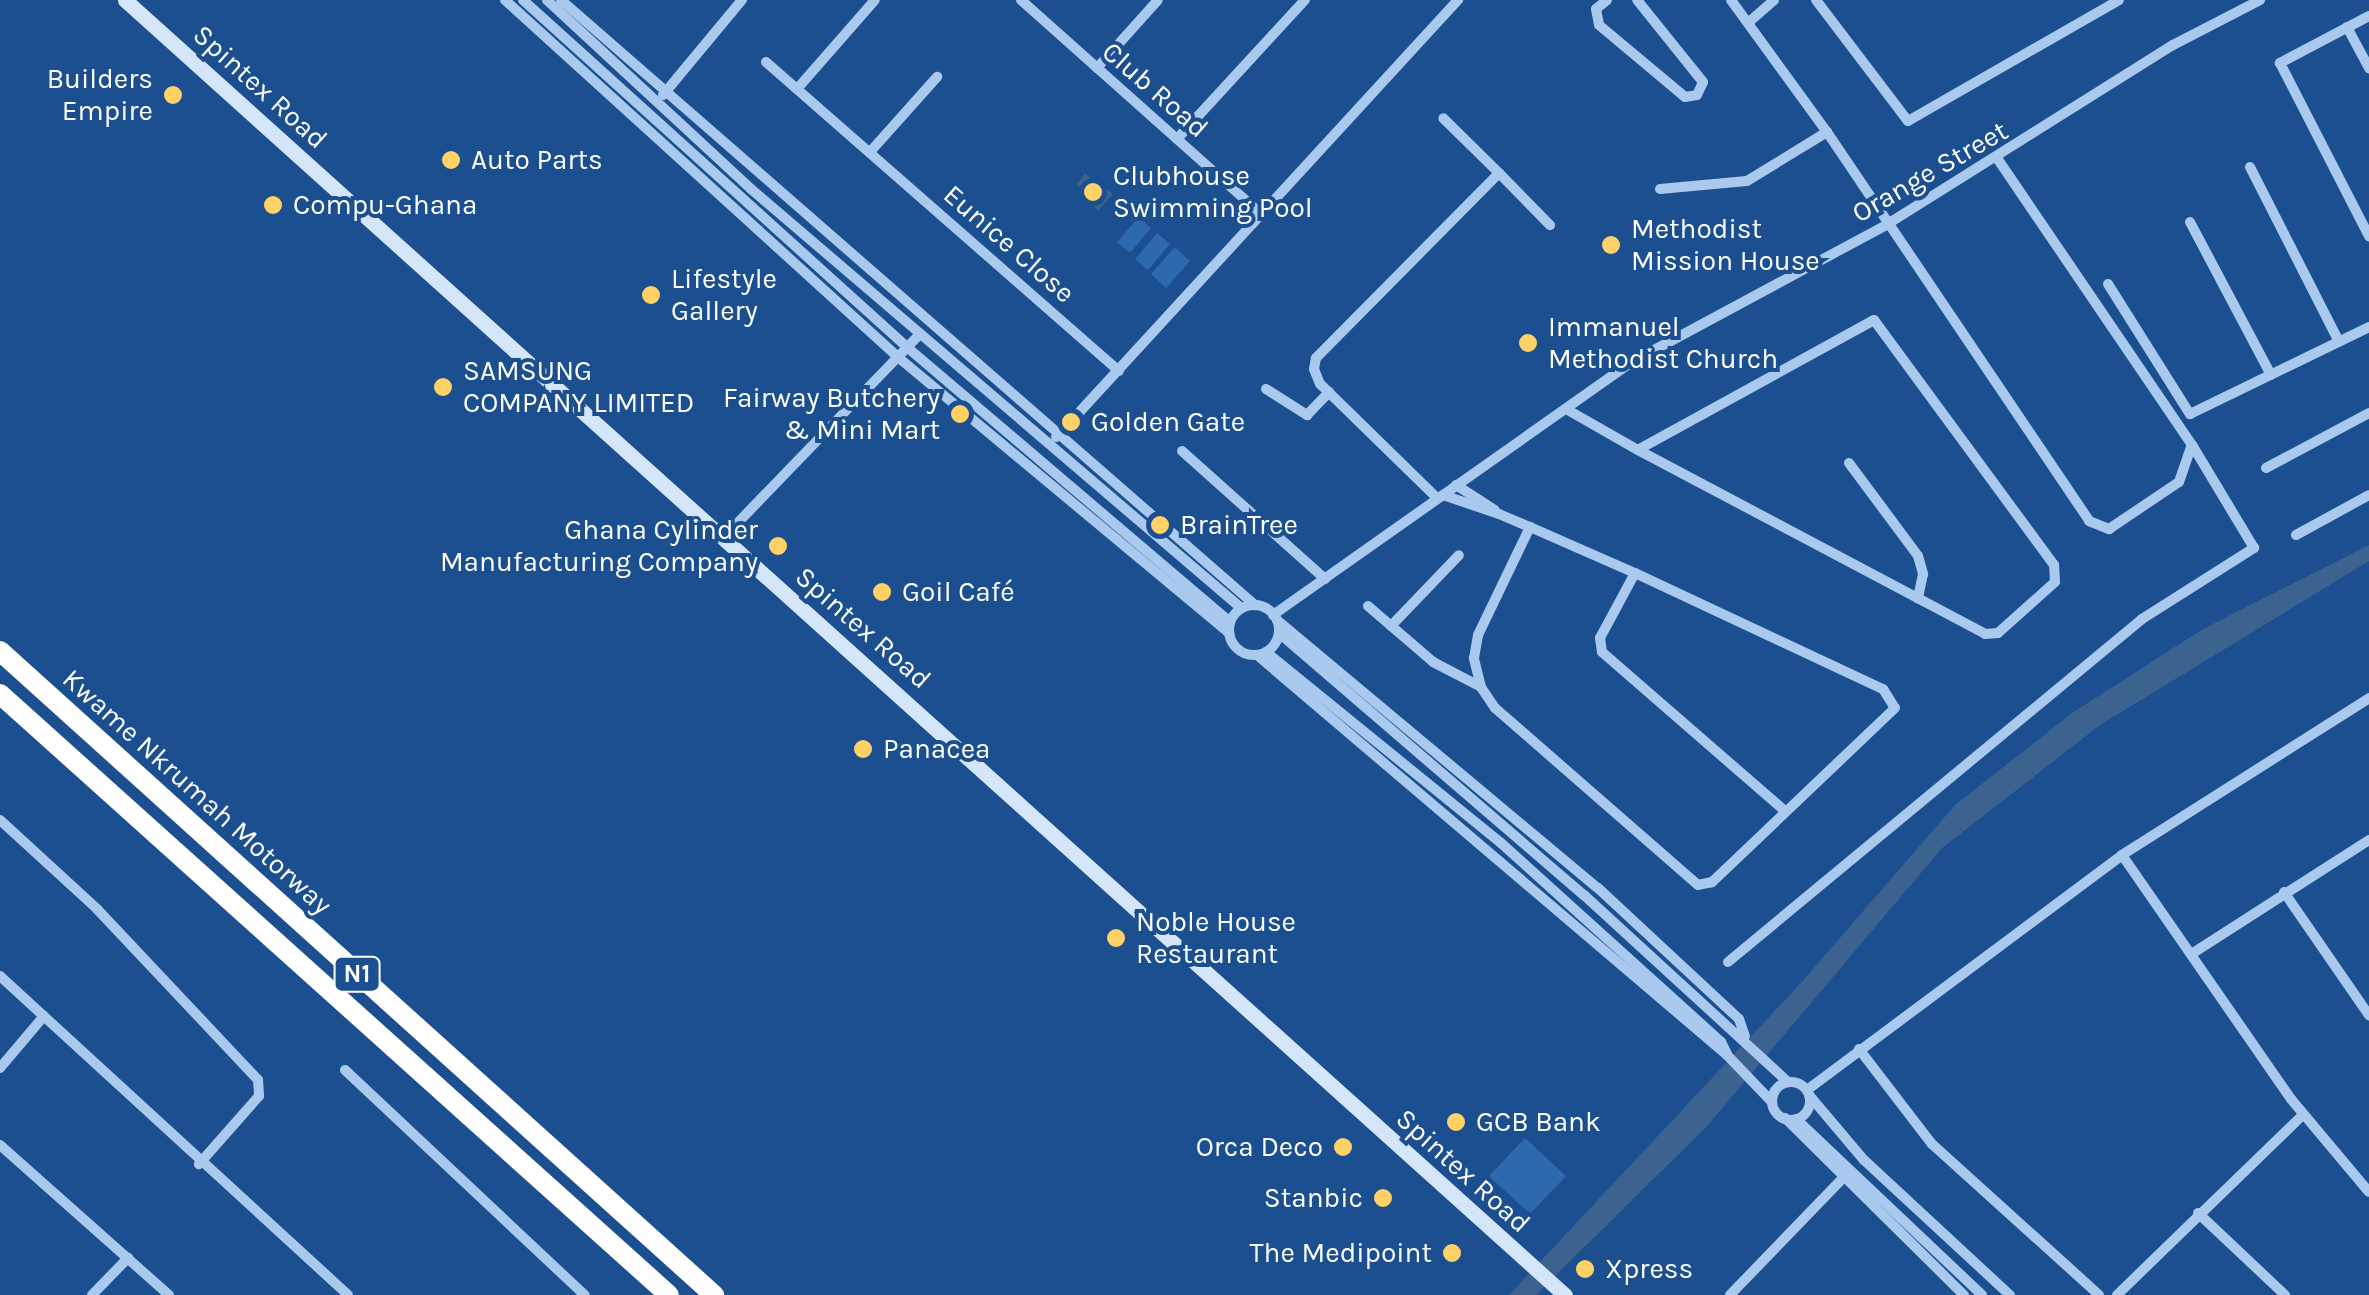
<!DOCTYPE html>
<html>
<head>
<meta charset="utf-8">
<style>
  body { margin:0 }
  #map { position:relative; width:2369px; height:1295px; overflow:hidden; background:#1b4f8f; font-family:Karla,sans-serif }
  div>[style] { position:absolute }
  .green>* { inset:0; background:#2e69ad }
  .water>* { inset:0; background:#3c6290 }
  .minor>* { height:10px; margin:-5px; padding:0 5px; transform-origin:5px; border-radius:5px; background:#a9c9ee }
  .minor>.ring { margin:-5px; padding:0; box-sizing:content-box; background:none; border:10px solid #a9c9ee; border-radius:50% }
  .secondary>* { height:15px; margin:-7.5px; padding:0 7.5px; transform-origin:7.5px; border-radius:7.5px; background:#d6e6fa }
  .motorway>* { height:20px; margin:-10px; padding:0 10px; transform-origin:10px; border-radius:10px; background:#fff }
  .dots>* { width:28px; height:28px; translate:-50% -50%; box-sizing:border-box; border:5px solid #1b4f8f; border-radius:50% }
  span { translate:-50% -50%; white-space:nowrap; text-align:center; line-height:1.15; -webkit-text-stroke:8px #1b4f8f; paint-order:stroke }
  .shield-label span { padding:2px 8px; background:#1b4f8f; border:2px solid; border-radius:8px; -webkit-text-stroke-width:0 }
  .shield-label { font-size:25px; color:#fff; font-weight:700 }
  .poi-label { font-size:28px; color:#fff }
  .right { translate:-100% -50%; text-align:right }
  .left { translate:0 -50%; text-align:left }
  .street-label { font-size:28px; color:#fff }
</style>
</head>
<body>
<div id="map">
  <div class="green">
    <i style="clip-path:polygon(1139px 217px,1151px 228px,1130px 253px,1117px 242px)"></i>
    <i style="clip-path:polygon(1157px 233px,1170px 244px,1148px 270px,1135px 259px)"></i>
    <i style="clip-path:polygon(1175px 247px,1190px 261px,1166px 288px,1151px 274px)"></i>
    <i style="clip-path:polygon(1525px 1138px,1566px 1176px,1530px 1214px,1489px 1176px)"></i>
  </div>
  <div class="water">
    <i style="clip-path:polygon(1085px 174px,1113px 194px,1098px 211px,1077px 184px)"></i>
    <i style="clip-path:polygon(2369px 545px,2369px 561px,2100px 725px,1942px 848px,1707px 1126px,1536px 1295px,1509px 1295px,1800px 984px,1955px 805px,2072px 713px,2203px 629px)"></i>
  </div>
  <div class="minor">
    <i style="left:505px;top:0;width:532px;rotate:42.26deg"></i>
    <i style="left:899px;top:358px;width:430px;rotate:39.8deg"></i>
    <i style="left:523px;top:0;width:519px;rotate:42.11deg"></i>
    <i style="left:908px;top:348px;width:423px;rotate:40.4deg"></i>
    <i style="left:547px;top:0;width:278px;rotate:42.8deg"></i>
    <i style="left:751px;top:189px;width:645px;rotate:40.53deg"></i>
    <i style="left:561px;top:0;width:921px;rotate:41.08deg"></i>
    <i style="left:1021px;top:0;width:320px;rotate:41.7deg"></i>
    <i style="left:1607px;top:0;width:14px;rotate:141deg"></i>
    <i style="left:1596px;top:9px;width:16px;rotate:79deg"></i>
    <i style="left:1599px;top:25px;width:112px;rotate:39.9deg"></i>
    <i style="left:1685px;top:97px;width:12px;rotate:-9deg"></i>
    <i style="left:1697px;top:95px;width:14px;rotate:-65deg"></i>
    <i style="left:1703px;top:82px;width:105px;rotate:-128.8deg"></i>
    <i style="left:1731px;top:0;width:163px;rotate:54deg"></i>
    <i style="left:1827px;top:132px;width:469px;rotate:56deg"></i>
    <i style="left:2089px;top:521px;width:22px;rotate:22deg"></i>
    <i style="left:2109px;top:529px;width:84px;rotate:-33.9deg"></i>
    <i style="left:2179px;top:482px;width:39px;rotate:-71deg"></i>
    <i style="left:2192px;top:445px;width:345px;rotate:-124.2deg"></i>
    <i style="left:1816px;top:0;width:152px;rotate:52.8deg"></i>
    <i style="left:1908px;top:121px;width:243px;rotate:-29.8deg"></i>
    <i style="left:2369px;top:16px;width:101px;rotate:152.2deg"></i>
    <i style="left:2280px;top:63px;width:195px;rotate:62.8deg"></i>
    <i style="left:1749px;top:22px;width:33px;rotate:-41deg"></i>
    <i style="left:2347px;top:27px;width:47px;rotate:61.8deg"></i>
    <i style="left:766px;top:62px;width:469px;rotate:41.2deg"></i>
    <i style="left:1097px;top:68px;width:91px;rotate:-48.1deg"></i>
    <i style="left:797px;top:89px;width:118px;rotate:-48.8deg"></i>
    <i style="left:663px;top:95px;width:124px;rotate:-50.3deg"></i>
    <i style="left:1177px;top:139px;width:189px;rotate:-47.4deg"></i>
    <i style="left:870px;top:152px;width:101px;rotate:-48.2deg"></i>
    <i style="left:2250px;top:167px;width:196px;rotate:63deg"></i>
    <i style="left:1499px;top:173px;width:73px;rotate:45.6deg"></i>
    <i style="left:1660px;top:189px;width:87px;rotate:-5.3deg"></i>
    <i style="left:1747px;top:181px;width:94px;rotate:-31.5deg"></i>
    <i style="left:2190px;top:222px;width:173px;rotate:62.1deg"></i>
    <i style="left:2108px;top:284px;width:154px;rotate:57.8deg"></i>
    <i style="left:2190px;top:414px;width:199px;rotate:-25.9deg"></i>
    <i style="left:1266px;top:389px;width:49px;rotate:32.4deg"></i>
    <i style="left:1307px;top:415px;width:32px;rotate:-46deg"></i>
    <i style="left:1566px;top:409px;width:83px;rotate:29.7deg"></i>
    <i style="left:1638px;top:450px;width:393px;rotate:27.9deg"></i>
    <i style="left:1985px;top:634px;width:13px;rotate:-4deg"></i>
    <i style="left:1998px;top:633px;width:76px;rotate:-41.8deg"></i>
    <i style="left:2055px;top:582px;width:17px;rotate:-93deg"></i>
    <i style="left:2054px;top:565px;width:304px;rotate:-126.3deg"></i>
    <i style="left:1874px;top:320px;width:269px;rotate:151.2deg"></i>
    <i style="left:1074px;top:418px;width:568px;rotate:-47.43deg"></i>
    <i style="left:1056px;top:437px;width:16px;rotate:-47deg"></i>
    <i style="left:1182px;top:451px;width:192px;rotate:41.8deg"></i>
    <i style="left:1849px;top:463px;width:116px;rotate:53.4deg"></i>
    <i style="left:1918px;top:556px;width:19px;rotate:74deg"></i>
    <i style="left:1923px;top:574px;width:25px;rotate:102deg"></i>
    <i style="left:2266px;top:468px;width:117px;rotate:-28.1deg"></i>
    <i style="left:1456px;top:485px;width:46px;rotate:32.7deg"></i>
    <i style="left:1443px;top:495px;width:59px;rotate:18.7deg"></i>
    <i style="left:1499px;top:514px;width:34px;rotate:23deg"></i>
    <i style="left:1530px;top:527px;width:115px;rotate:23.7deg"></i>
    <i style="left:1635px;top:573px;width:274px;rotate:25.1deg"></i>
    <i style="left:1883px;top:689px;width:22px;rotate:58deg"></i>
    <i style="left:1895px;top:708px;width:253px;rotate:136.4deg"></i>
    <i style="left:1712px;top:882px;width:14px;rotate:168deg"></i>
    <i style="left:1698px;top:885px;width:269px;rotate:-138.9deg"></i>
    <i style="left:1495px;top:708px;width:25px;rotate:-124deg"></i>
    <i style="left:1481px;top:687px;width:30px;rotate:-104deg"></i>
    <i style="left:1474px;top:658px;width:23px;rotate:-80deg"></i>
    <i style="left:1478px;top:635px;width:120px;rotate:-64.3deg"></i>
    <i style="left:1437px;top:498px;width:163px;rotate:-135.7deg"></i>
    <i style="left:1320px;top:384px;width:16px;rotate:-112deg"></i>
    <i style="left:1314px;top:369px;width:11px;rotate:-80deg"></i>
    <i style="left:1316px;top:358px;width:260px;rotate:-45.3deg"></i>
    <i style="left:1499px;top:173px;width:78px;rotate:-135.5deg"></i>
    <i style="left:2296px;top:535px;width:83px;rotate:-28.7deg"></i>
    <i style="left:723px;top:538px;width:282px;rotate:-46deg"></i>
    <i style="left:1635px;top:573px;width:74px;rotate:118.3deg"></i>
    <i style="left:1600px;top:638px;width:14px;rotate:82deg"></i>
    <i style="left:1602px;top:652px;width:242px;rotate:41deg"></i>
    <i class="ring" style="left:1229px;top:605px;width:40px;height:40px"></i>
    <i style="left:1368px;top:606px;width:86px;rotate:40.7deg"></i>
    <i style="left:1433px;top:662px;width:54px;rotate:27.5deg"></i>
    <i style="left:1273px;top:615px;width:437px;rotate:-35.2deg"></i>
    <i style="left:1630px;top:363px;width:291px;rotate:-28.3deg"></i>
    <i style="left:1886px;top:225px;width:339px;rotate:-32.1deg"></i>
    <i style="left:2173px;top:45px;width:98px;rotate:-27.3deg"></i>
    <i style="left:1277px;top:620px;width:418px;rotate:39.9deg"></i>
    <i style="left:1598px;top:888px;width:192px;rotate:42.9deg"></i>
    <i style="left:1739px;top:1019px;width:18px;rotate:71deg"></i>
    <i style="left:1391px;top:626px;width:98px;rotate:-46.2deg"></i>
    <i style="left:1279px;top:633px;width:402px;rotate:40.7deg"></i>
    <i style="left:1584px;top:895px;width:277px;rotate:42.5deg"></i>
    <i style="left:1266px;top:652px;width:303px;rotate:39.1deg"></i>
    <i style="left:1501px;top:843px;width:297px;rotate:42.1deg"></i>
    <i style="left:1721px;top:1042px;width:13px;rotate:63deg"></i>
    <i style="left:1257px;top:655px;width:617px;rotate:40.4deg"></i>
    <i style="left:1727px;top:1055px;width:65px;rotate:46.2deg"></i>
    <i style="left:0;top:820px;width:132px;rotate:42.5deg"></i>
    <i style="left:97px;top:909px;width:235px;rotate:46.7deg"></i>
    <i style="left:258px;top:1080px;width:16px;rotate:86deg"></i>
    <i style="left:259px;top:1096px;width:91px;rotate:131.4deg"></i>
    <i style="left:2122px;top:855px;width:297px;rotate:55.3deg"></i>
    <i style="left:2291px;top:1099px;width:121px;rotate:50deg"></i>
    <i style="left:2284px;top:892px;width:150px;rotate:55.4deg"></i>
    <i style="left:2193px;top:953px;width:209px;rotate:-32.7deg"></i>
    <i style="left:1728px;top:962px;width:538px;rotate:-39.64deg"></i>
    <i style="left:2142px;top:619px;width:133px;rotate:-32.4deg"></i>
    <i style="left:2254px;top:548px;width:120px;rotate:-121deg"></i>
    <i style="left:0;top:976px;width:472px;rotate:42.5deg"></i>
    <i style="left:1859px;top:1049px;width:120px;rotate:52.5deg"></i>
    <i style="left:1932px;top:1144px;width:225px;rotate:42.1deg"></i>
    <i style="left:0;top:1068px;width:68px;rotate:-49.8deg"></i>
    <i style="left:345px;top:1070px;width:329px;rotate:43.2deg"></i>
    <i class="ring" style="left:1772px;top:1082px;width:28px;height:28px"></i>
    <i style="left:1807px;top:1090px;width:393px;rotate:-36.7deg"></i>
    <i style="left:2122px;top:855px;width:293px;rotate:-32.4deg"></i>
    <i style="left:1809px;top:1095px;width:85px;rotate:49.8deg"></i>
    <i style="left:1864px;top:1160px;width:199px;rotate:42.8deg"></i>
    <i style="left:1785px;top:1118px;width:252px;rotate:44.7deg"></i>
    <i style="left:1796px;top:1119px;width:256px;rotate:43.4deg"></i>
    <i style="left:0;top:1145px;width:226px;rotate:41.6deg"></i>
    <i style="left:2198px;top:1213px;width:120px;rotate:43.3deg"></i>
    <i style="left:92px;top:1295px;width:52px;rotate:-45.8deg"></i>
    <i style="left:1730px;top:1295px;width:163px;rotate:-46deg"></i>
    <i style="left:2117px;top:1295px;width:259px;rotate:-44.1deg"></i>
  </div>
  <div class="secondary">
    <i style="left:125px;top:0;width:1937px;rotate:41.97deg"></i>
  </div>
  <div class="motorway">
    <i style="left:0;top:651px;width:962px;rotate:42.05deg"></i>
    <i style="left:0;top:694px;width:899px;rotate:41.94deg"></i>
  </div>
  <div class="dots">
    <i style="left:173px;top:95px;background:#ffd166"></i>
    <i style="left:451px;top:160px;background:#ffd166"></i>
    <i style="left:1093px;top:192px;background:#ffd166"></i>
    <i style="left:273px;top:205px;background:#ffd166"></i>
    <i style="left:1611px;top:245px;background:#ffd166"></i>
    <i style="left:651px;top:295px;background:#ffd166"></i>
    <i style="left:1528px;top:343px;background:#ffd166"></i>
    <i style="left:443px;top:387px;background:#ffd166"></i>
    <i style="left:960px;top:414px;background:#ffd166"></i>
    <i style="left:1071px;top:422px;background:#ffd166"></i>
    <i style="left:1160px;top:525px;background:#ffd166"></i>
    <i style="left:778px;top:546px;background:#ffd166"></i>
    <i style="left:882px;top:592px;background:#ffd166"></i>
    <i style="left:863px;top:749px;background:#ffd166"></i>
    <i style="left:1116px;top:938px;background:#ffd166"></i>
    <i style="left:1456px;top:1122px;background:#ffd166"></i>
    <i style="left:1343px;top:1147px;background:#ffd166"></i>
    <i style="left:1383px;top:1198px;background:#ffd166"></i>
    <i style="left:1452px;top:1253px;background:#ffd166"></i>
    <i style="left:1585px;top:1269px;background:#ffd166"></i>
  </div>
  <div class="shield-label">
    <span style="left:357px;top:974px">N1</span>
  </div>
  <div class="poi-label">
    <span class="right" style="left:153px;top:95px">Builders<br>Empire</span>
    <span class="left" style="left:471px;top:160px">Auto Parts</span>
    <span class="left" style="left:1113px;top:192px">Clubhouse<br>Swimming Pool</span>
    <span class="left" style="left:293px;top:205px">Compu-Ghana</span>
    <span class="left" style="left:1631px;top:245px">Methodist<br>Mission House</span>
    <span class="left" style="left:671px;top:295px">Lifestyle<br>Gallery</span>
    <span class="left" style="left:1548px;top:343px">Immanuel<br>Methodist Church</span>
    <span class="left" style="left:463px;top:387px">SAMSUNG<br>COMPANY LIMITED</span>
    <span class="right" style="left:940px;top:414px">Fairway Butchery<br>&amp; Mini Mart</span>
    <span class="left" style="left:1091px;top:422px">Golden Gate</span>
    <span class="left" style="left:1180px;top:525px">BrainTree</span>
    <span class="right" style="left:758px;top:546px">Ghana Cylinder<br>Manufacturing Company</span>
    <span class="left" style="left:902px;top:592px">Goil Café</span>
    <span class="left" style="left:883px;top:749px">Panacea</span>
    <span class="left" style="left:1136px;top:938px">Noble House<br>Restaurant</span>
    <span class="left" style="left:1476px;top:1122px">GCB Bank</span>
    <span class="right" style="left:1323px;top:1147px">Orca Deco</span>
    <span class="right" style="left:1363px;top:1198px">Stanbic</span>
    <span class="right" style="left:1432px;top:1253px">The Medipoint</span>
    <span class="left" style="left:1605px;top:1269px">Xpress</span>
  </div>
  <div class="street-label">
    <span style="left:260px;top:87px;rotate:42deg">Spintex Road</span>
    <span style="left:1155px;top:90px;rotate:41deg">Club Road</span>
    <span style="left:1930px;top:172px;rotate:-30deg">Orange Street</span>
    <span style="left:1009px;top:244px;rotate:41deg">Eunice Close</span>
    <span style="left:863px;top:628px;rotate:41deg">Spintex Road</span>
    <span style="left:197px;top:792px;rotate:42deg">Kwame Nkrumah Motorway</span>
    <span style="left:1463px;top:1171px;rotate:42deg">Spintex Road</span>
  </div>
</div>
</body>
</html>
